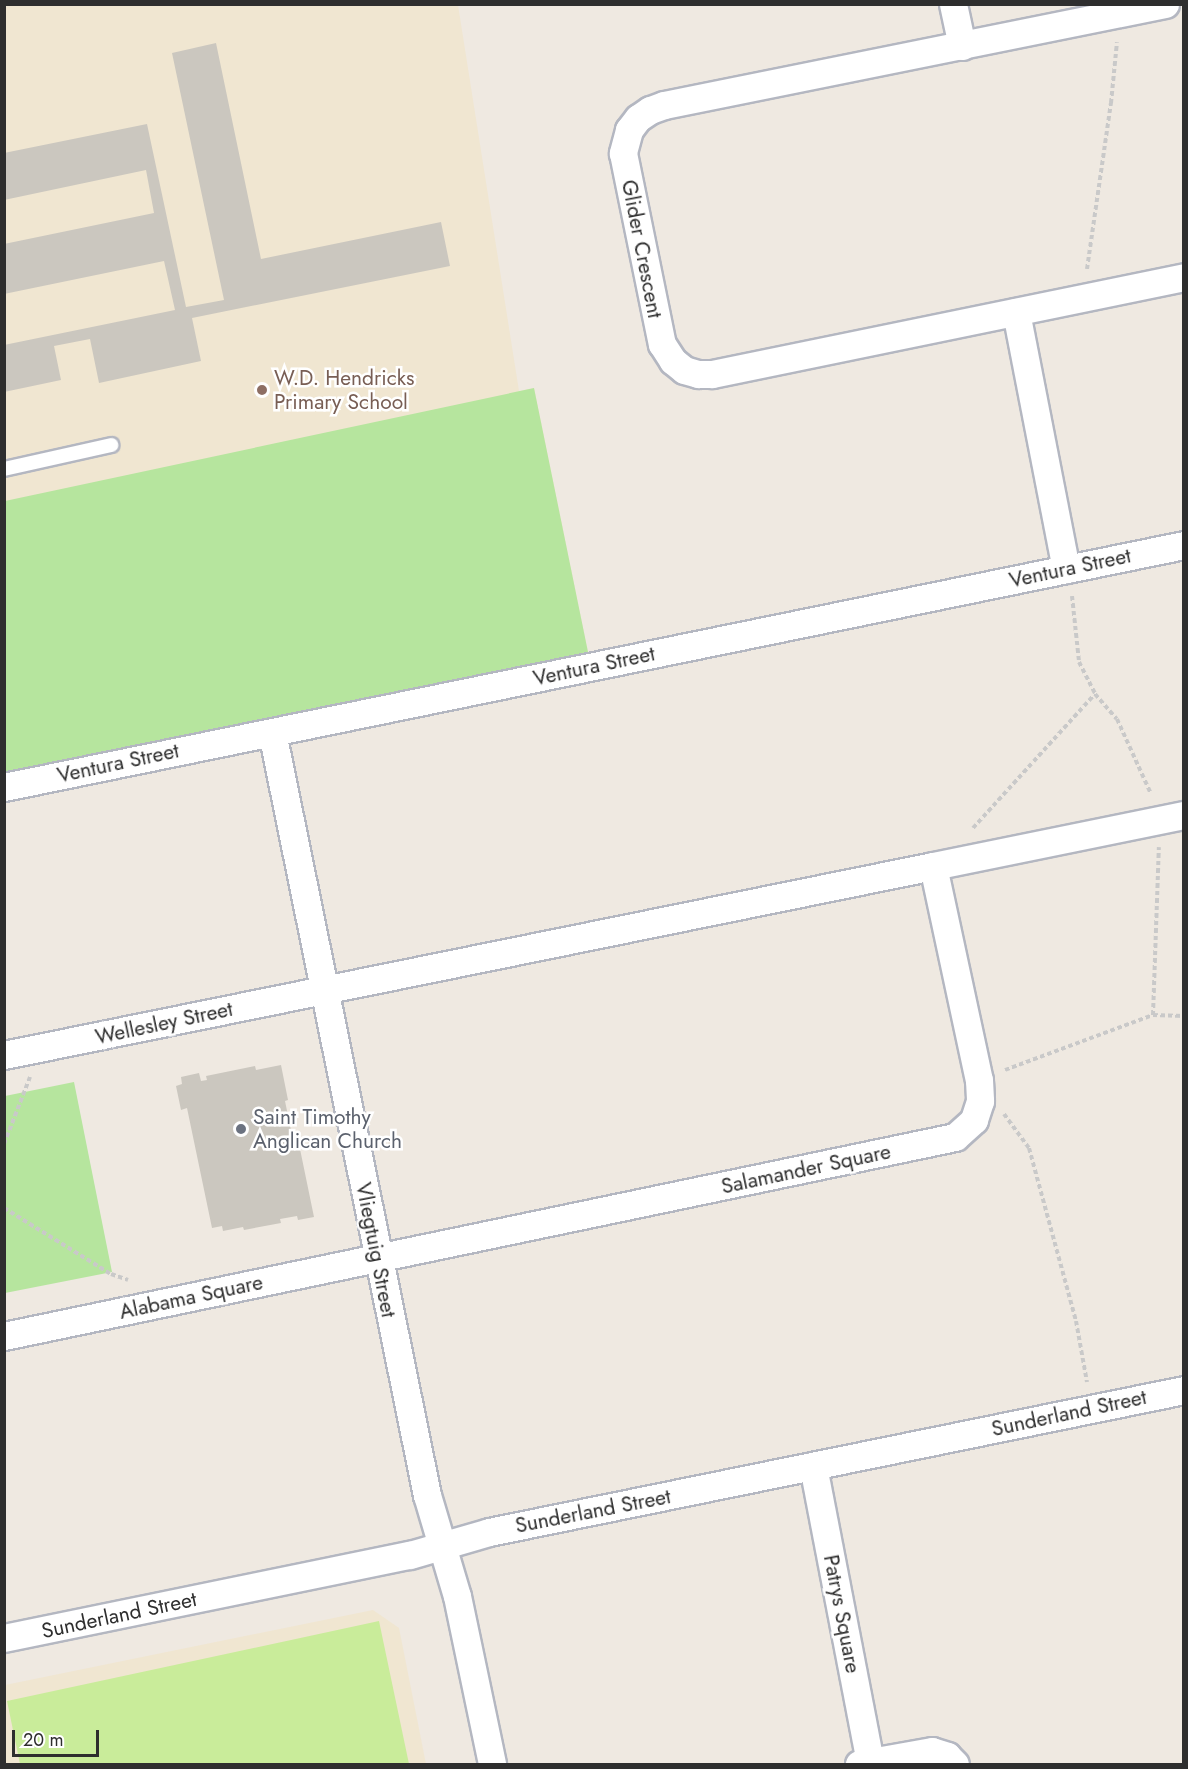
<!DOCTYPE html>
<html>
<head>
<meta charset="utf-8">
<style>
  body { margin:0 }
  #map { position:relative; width:1188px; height:1769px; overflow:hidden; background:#efe9e1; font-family:Jost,sans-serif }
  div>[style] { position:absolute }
  .education>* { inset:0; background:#f0e6d1 }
  .green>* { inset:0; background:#b6e59e }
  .pitch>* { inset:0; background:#c9ec9a }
  .building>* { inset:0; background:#cbc7bf }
  .path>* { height:4px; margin-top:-2px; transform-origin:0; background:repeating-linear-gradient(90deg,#c9c9c9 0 4.5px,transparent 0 7.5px) }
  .roads { filter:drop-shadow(2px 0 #b4b7c1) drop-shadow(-2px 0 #b4b7c1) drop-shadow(0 2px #b4b7c1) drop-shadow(0 -2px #b4b7c1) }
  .service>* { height:14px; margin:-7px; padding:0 7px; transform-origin:7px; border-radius:7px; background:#fff }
  .minor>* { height:27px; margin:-13.5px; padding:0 13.5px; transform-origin:13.5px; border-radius:13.5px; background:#fff }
  .dots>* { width:16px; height:16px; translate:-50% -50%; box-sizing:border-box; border:3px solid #fff; border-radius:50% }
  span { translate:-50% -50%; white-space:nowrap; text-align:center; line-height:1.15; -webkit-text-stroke:5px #fff; paint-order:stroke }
  .street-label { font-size:21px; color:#2e2e2e }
  .education-label { font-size:21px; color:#785e54 }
  .left { translate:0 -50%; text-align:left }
  .worship-label { font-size:21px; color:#5b616d }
  .frame { position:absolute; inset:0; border:6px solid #2e2e2e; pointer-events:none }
  .scale { position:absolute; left:12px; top:1730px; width:87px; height:27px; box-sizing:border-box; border:3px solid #2e2e2e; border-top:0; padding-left:8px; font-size:18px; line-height:21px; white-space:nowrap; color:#2e2e2e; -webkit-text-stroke:4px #fff; paint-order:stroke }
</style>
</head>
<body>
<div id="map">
  <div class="education">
    <i style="clip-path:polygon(4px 5px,458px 5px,519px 391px,534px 388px,588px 652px,5px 773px)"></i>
    <i style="clip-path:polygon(373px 1610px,399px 1628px,426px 1764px,5px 1764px,5px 1685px)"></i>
  </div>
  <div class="green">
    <i style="clip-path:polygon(534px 388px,588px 652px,5px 773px,5px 501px)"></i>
    <i style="clip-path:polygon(74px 1082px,112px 1272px,5px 1293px,5px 1096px)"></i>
  </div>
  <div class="pitch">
    <i style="clip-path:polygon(379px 1621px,409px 1764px,20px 1764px,7px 1701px)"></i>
  </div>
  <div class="building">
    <i style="clip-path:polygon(216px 43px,261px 259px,441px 222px,450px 266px,192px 318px,201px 361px,99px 383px,90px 339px,54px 346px,61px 380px,4px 392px,4px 345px,175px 310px,164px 261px,4px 294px,4px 244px,154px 213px,146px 170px,4px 200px,4px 153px,147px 124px,186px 307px,224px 300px,172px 53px)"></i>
    <i style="clip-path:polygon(281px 1065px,288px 1100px,285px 1101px,295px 1150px,300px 1149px,314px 1217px,298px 1220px,297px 1216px,280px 1219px,281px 1223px,244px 1230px,243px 1227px,223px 1231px,222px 1226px,212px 1228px,187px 1108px,181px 1110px,176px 1086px,182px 1084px,181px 1077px,199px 1073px,201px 1081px,207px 1080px,206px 1076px,255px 1066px,256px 1070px)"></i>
  </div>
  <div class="path">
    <i style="left:1087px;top:269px;width:168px;rotate:-81.8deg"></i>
    <i style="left:1111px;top:103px;width:61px;rotate:-84.4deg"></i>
    <i style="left:1072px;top:596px;width:66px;rotate:83.9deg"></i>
    <i style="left:1079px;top:662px;width:36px;rotate:63deg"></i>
    <i style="left:1095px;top:694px;width:33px;rotate:49deg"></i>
    <i style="left:1117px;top:719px;width:82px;rotate:65.6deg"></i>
    <i style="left:973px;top:828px;width:181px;rotate:-47.7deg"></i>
    <i style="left:1153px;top:1015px;width:168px;rotate:-88deg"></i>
    <i style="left:1005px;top:1070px;width:158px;rotate:-20.4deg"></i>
    <i style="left:1153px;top:1015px;width:31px;rotate:2deg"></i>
    <i style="left:1004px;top:1114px;width:42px;rotate:53.7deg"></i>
    <i style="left:1029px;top:1148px;width:179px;rotate:74.8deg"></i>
    <i style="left:1076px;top:1321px;width:62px;rotate:79.8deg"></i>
    <i style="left:4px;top:1144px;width:72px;rotate:-68.8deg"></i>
    <i style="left:4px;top:1208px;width:126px;rotate:31.7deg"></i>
    <i style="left:111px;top:1274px;width:18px;rotate:19deg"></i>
  </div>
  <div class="roads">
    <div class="service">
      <i style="left:4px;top:469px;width:110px;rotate:-12.6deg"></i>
    </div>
    <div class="minor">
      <i style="left:953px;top:4px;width:43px;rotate:77.9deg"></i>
      <i style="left:1165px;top:4px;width:511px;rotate:168.6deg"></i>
      <i style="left:664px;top:105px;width:15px;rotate:160deg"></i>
      <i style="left:650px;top:110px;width:14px;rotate:146deg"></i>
      <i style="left:638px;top:118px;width:15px;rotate:127deg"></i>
      <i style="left:629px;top:130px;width:24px;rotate:105deg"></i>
      <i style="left:623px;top:153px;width:195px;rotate:78.5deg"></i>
      <i style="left:662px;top:344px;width:20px;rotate:57deg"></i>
      <i style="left:673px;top:361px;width:14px;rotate:39deg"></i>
      <i style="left:684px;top:370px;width:15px;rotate:16deg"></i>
      <i style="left:698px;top:374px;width:14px"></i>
      <i style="left:712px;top:374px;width:482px;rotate:-11.6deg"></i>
      <i style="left:1016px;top:312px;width:262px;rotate:79deg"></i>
      <i style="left:272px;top:732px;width:779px;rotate:78.52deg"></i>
      <i style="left:427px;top:1495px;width:105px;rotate:73.5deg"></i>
      <i style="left:457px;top:1596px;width:172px;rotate:78.2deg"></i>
      <i style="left:4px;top:787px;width:1205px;rotate:-11.59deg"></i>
      <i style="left:933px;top:866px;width:256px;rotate:-11.5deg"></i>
      <i style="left:4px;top:1055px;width:948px;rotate:-11.5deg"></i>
      <i style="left:933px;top:866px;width:219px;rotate:77.9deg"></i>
      <i style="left:979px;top:1080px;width:21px;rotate:87deg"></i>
      <i style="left:980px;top:1101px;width:20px;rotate:108deg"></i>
      <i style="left:974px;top:1120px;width:25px;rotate:138deg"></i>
      <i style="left:955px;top:1137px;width:972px;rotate:168.18deg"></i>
      <i style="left:813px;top:1466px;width:301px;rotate:79.1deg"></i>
      <i style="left:4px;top:1638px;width:414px;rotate:-11.6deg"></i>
      <i style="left:410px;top:1555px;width:82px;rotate:-16.2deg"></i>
      <i style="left:489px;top:1532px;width:709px;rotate:-11.55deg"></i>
      <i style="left:859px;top:1764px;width:74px;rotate:-10.1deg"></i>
      <i style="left:932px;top:1751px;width:16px;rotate:18deg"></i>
      <i style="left:947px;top:1756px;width:11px;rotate:45deg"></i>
    </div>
  </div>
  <div class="dots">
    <i style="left:262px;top:390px;background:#8d6e63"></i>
    <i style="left:241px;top:1129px;background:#6b7280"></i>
  </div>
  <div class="street-label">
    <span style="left:642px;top:249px;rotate:79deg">Glider Crescent</span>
    <span style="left:1070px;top:568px;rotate:-12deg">Ventura Street</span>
    <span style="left:594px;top:666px;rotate:-12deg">Ventura Street</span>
    <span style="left:118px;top:763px;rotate:-12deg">Ventura Street</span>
    <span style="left:164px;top:1023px;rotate:-12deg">Wellesley Street</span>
    <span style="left:806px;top:1169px;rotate:-12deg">Salamander Square</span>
    <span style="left:376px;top:1250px;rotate:79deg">Vliegtuig Street</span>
    <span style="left:191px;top:1297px;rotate:-12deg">Alabama Square</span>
    <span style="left:1069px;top:1413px;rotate:-12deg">Sunderland Street</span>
    <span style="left:593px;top:1511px;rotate:-11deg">Sunderland Street</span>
    <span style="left:842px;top:1614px;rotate:79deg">Patrys Square</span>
    <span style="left:119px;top:1615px;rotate:-12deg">Sunderland Street</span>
  </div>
  <div class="education-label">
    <span class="left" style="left:274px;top:390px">W.D. Hendricks<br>Primary School</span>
  </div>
  <div class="worship-label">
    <span class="left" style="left:253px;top:1129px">Saint Timothy<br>Anglican Church</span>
  </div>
  <div class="frame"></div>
  <div class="scale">20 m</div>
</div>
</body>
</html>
